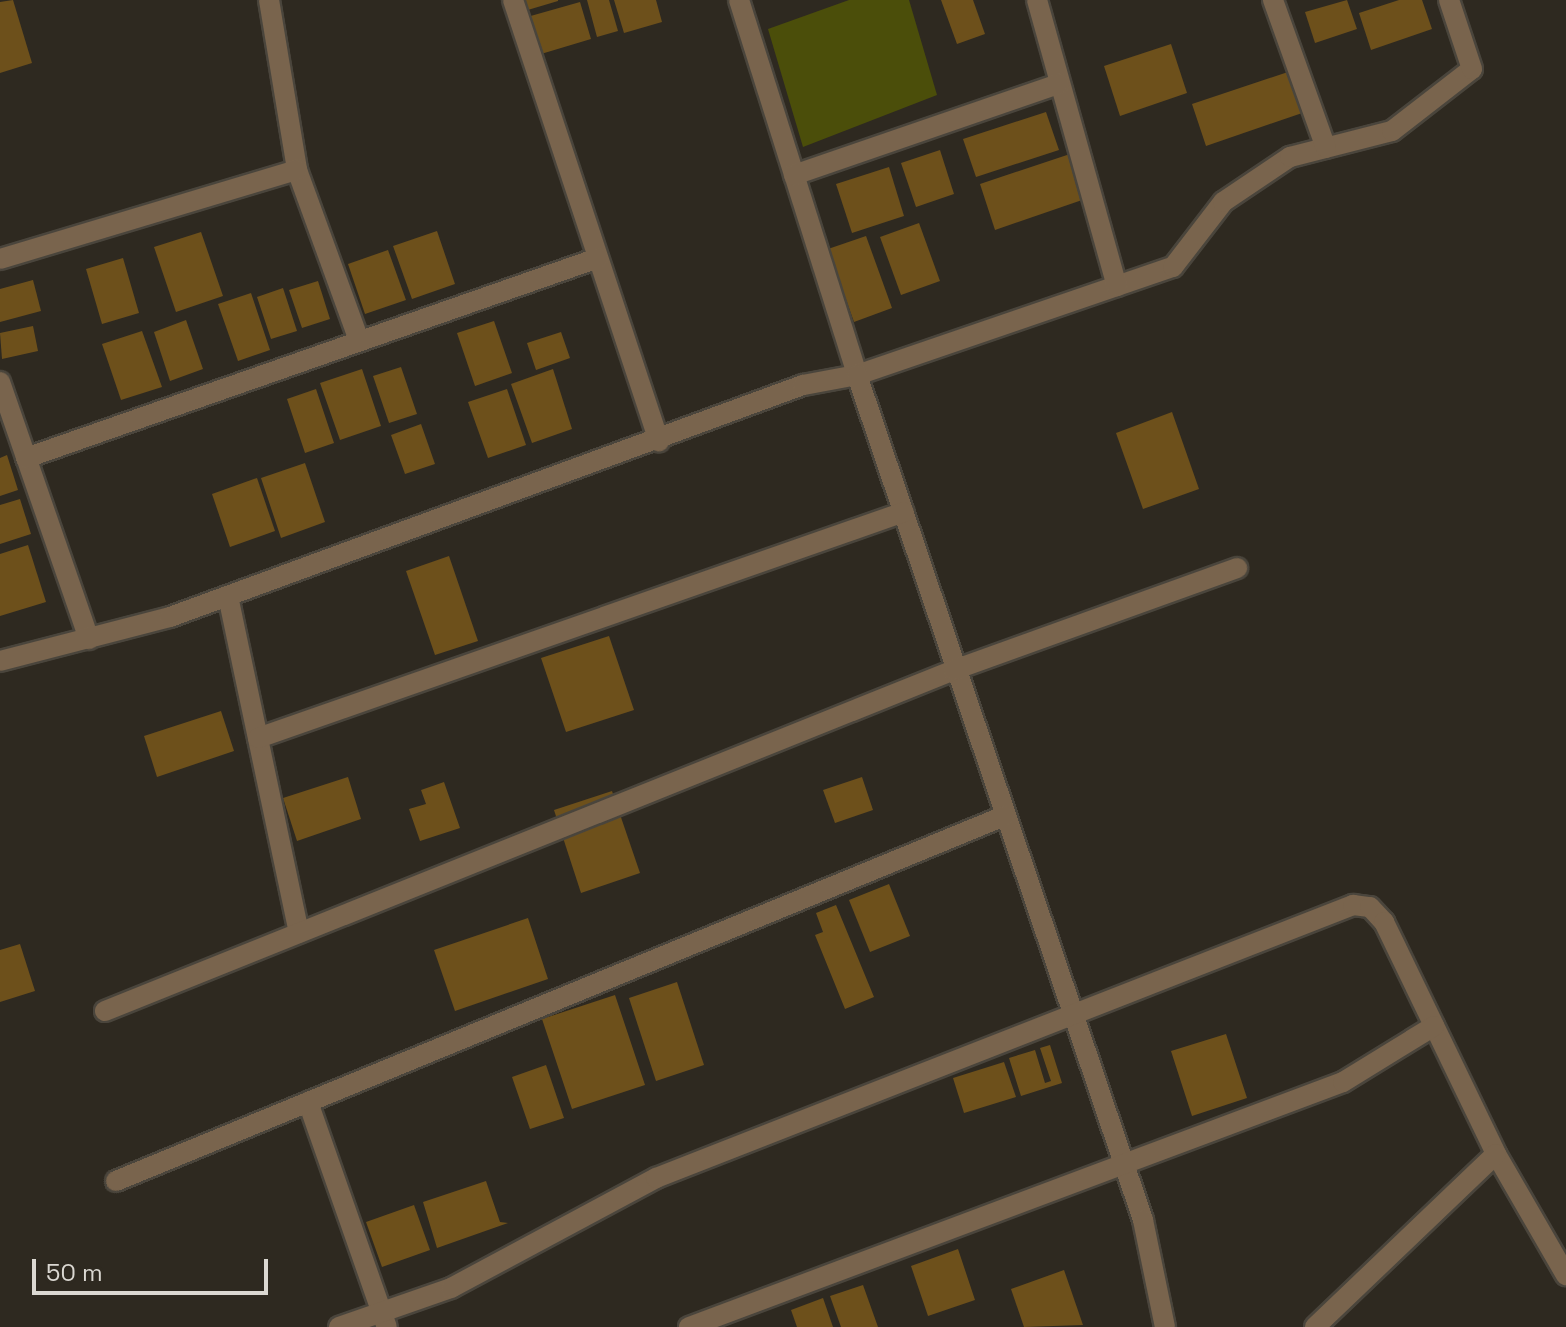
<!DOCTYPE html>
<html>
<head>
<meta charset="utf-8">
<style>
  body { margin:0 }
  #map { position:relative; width:1566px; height:1327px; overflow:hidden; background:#2e2920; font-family:"Space Grotesk",sans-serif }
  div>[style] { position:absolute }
  .green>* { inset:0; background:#4b4e0a }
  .building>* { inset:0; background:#6d501b }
  .roads { filter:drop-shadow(2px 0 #4a453c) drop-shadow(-2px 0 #4a453c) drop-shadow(0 2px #4a453c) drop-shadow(0 -2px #4a453c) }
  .minor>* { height:20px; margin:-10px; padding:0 10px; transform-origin:10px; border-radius:10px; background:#79644d }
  span { translate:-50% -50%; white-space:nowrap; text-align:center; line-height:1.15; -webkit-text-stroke:6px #2e2920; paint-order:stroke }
  .scale { position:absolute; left:32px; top:1259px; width:236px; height:36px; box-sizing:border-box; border:4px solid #dbd8d2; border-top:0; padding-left:10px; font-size:24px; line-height:28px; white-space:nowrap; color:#dbd8d2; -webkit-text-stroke:6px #2e2920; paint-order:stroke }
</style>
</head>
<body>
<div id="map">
  <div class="green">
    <i style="clip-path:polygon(849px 0,909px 0,937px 95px,803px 147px,768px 29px)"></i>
  </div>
  <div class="building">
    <i style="clip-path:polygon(13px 0,32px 63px,0 73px,0 2px)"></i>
    <i style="clip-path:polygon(518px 0,558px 0,558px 1px,521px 12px)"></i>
    <i style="clip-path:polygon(587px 0,609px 0,618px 31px,597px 37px)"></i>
    <i style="clip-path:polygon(614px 0,656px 0,662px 22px,624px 33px)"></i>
    <i style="clip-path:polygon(941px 0,973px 0,985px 34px,957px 44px)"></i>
    <i style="clip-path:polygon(1347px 0,1357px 29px,1315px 43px,1305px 12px)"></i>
    <i style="clip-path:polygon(1399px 0,1422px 0,1432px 29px,1371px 50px,1359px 13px)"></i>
    <i style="clip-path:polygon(580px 2px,591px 39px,531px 57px,520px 19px)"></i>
    <i style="clip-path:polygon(1171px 44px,1187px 93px,1120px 116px,1104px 66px)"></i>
    <i style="clip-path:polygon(1297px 69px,1311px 110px,1206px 146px,1192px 104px)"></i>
    <i style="clip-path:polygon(1046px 112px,1059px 150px,976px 177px,963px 139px)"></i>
    <i style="clip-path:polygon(940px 150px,954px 194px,916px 207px,901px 163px)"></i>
    <i style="clip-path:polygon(1070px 154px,1085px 199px,995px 230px,980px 184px)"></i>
    <i style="clip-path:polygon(889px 167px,904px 216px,852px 233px,836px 184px)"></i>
    <i style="clip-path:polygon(919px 223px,940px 281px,901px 295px,880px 237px)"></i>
    <i style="clip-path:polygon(437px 231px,455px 284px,412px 299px,393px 246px)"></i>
    <i style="clip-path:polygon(201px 232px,223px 296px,176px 312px,154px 247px)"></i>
    <i style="clip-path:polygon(866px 236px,892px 308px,854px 322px,828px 249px)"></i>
    <i style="clip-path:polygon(388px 250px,406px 300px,365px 314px,348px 264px)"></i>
    <i style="clip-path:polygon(123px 258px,139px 313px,102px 324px,86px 269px)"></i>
    <i style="clip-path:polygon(33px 280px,41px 311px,0 322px,0 289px)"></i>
    <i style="clip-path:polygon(318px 281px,330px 319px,302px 328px,289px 290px)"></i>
    <i style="clip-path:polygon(283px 288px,297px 331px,271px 339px,257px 297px)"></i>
    <i style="clip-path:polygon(251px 293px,270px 350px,238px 361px,218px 304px)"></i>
    <i style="clip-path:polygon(186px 320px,203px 369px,170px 381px,154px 332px)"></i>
    <i style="clip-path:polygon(494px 321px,512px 373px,475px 386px,457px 333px)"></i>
    <i style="clip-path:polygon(33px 326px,38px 351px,2px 359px,0 333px)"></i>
    <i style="clip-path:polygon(142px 331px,162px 387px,121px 400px,102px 344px)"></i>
    <i style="clip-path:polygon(561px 332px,570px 358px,536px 370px,527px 343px)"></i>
    <i style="clip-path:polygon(401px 367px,417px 414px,389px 423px,373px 376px)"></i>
    <i style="clip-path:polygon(362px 369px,381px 426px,340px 440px,320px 383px)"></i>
    <i style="clip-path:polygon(553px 369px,572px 429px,532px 443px,511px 384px)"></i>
    <i style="clip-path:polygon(316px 389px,334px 443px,305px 453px,287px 399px)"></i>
    <i style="clip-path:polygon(507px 389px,526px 445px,488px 458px,468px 402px)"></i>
    <i style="clip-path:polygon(1172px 412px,1199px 489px,1143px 509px,1116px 433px)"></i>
    <i style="clip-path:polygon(421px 424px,435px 464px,405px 474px,391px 435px)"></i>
    <i style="clip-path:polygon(7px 455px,18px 490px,0 496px,0 458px)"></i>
    <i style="clip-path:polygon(305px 463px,325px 522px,281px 538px,261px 478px)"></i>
    <i style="clip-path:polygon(257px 478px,275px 531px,230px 547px,212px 494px)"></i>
    <i style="clip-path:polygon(20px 499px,31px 534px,0 544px,0 505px)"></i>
    <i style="clip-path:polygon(28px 545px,46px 602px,0 616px,0 554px)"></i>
    <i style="clip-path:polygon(449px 556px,478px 641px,435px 655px,406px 571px)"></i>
    <i style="clip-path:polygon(609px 636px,634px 710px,566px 732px,541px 658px)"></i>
    <i style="clip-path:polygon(221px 711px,234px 751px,157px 777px,144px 736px)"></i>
    <i style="clip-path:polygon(348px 777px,361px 819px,297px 841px,283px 798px)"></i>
    <i style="clip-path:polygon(862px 777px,873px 810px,835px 823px,823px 790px)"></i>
    <i style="clip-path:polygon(444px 782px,460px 828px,420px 841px,409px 809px,426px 804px,421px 790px)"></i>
    <i style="clip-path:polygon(612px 791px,640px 873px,581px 893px,554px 810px)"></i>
    <i style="clip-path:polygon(889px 884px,910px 936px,870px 952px,849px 900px)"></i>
    <i style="clip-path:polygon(836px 905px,874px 997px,845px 1009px,815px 935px,823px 932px,816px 913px)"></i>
    <i style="clip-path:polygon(528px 918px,548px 979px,455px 1011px,434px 950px)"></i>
    <i style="clip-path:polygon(20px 944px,35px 991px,0 1002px,0 950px)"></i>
    <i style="clip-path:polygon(677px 982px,704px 1065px,656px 1081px,629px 998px)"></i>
    <i style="clip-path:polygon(615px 995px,645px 1085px,572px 1109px,542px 1019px)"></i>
    <i style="clip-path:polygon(1226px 1034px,1247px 1098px,1192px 1116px,1171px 1051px)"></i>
    <i style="clip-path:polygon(1050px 1045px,1062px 1083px,1021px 1096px,1009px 1058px,1035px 1050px,1045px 1083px,1051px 1081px,1040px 1048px)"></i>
    <i style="clip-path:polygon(1004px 1062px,1016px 1097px,964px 1113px,953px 1078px)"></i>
    <i style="clip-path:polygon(546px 1065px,564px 1118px,530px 1129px,512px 1077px)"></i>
    <i style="clip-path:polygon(486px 1181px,500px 1222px,508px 1223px,437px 1248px,423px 1202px)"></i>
    <i style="clip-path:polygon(414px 1205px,430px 1250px,382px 1267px,366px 1222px)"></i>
    <i style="clip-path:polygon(958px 1249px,975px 1300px,928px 1316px,911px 1266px)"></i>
    <i style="clip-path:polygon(1064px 1270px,1083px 1325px,1024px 1327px,1011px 1289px)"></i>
    <i style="clip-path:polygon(863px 1285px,878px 1327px,841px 1327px,830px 1296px)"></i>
    <i style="clip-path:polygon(823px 1298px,833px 1327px,797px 1327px,791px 1310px)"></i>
  </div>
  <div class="roads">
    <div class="minor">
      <i style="left:269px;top:0;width:172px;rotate:80.6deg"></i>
      <i style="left:297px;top:170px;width:181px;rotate:70deg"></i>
      <i style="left:513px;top:0;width:465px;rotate:71.7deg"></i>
      <i style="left:739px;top:0;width:393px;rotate:72.5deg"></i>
      <i style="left:857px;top:375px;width:334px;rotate:-18.9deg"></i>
      <i style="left:1173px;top:267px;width:82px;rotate:-52.4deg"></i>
      <i style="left:1223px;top:202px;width:81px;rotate:-33.9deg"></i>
      <i style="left:1290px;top:157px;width:105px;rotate:-14.3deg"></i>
      <i style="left:1392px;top:131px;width:101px;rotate:-37.8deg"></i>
      <i style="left:1472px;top:69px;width:73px;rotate:-108.4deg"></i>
      <i style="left:1037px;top:0;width:297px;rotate:74.4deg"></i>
      <i style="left:1273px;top:0;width:157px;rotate:70.3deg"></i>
      <i style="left:794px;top:175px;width:280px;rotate:-19deg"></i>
      <i style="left:0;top:259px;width:310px;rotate:-16.7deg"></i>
      <i style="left:0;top:382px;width:272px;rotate:70.9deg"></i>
      <i style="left:26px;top:458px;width:606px;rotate:-19.27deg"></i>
      <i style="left:228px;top:596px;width:344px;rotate:78.1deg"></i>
      <i style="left:0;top:661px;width:176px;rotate:-14.5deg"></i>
      <i style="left:170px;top:617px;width:674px;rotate:-20.13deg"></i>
      <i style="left:803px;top:385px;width:55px;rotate:-10.5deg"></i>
      <i style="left:857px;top:375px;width:892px;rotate:71.3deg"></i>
      <i style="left:1143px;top:1220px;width:109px;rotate:78.4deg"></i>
      <i style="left:258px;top:738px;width:684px;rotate:-19.28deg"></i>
      <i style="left:105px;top:1011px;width:915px;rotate:-21.88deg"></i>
      <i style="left:954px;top:670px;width:301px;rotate:-19.8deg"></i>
      <i style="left:308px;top:1102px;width:238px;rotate:70.7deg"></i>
      <i style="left:116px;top:1181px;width:960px;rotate:-22.34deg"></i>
      <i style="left:339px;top:1327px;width:119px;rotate:-19.2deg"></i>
      <i style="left:451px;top:1288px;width:233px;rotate:-28.2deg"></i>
      <i style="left:656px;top:1178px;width:749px;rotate:-21.39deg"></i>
      <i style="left:1353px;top:905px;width:17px;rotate:7deg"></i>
      <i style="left:1370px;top:907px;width:21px;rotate:47deg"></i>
      <i style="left:1384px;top:922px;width:258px;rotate:64.2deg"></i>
      <i style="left:1496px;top:1154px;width:140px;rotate:60deg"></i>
      <i style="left:689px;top:1327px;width:698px;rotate:-20.54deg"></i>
      <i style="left:1343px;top:1082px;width:107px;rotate:-31.6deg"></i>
      <i style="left:1315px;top:1327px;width:250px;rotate:-43.7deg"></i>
    </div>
  </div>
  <div class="scale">50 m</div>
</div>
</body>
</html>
